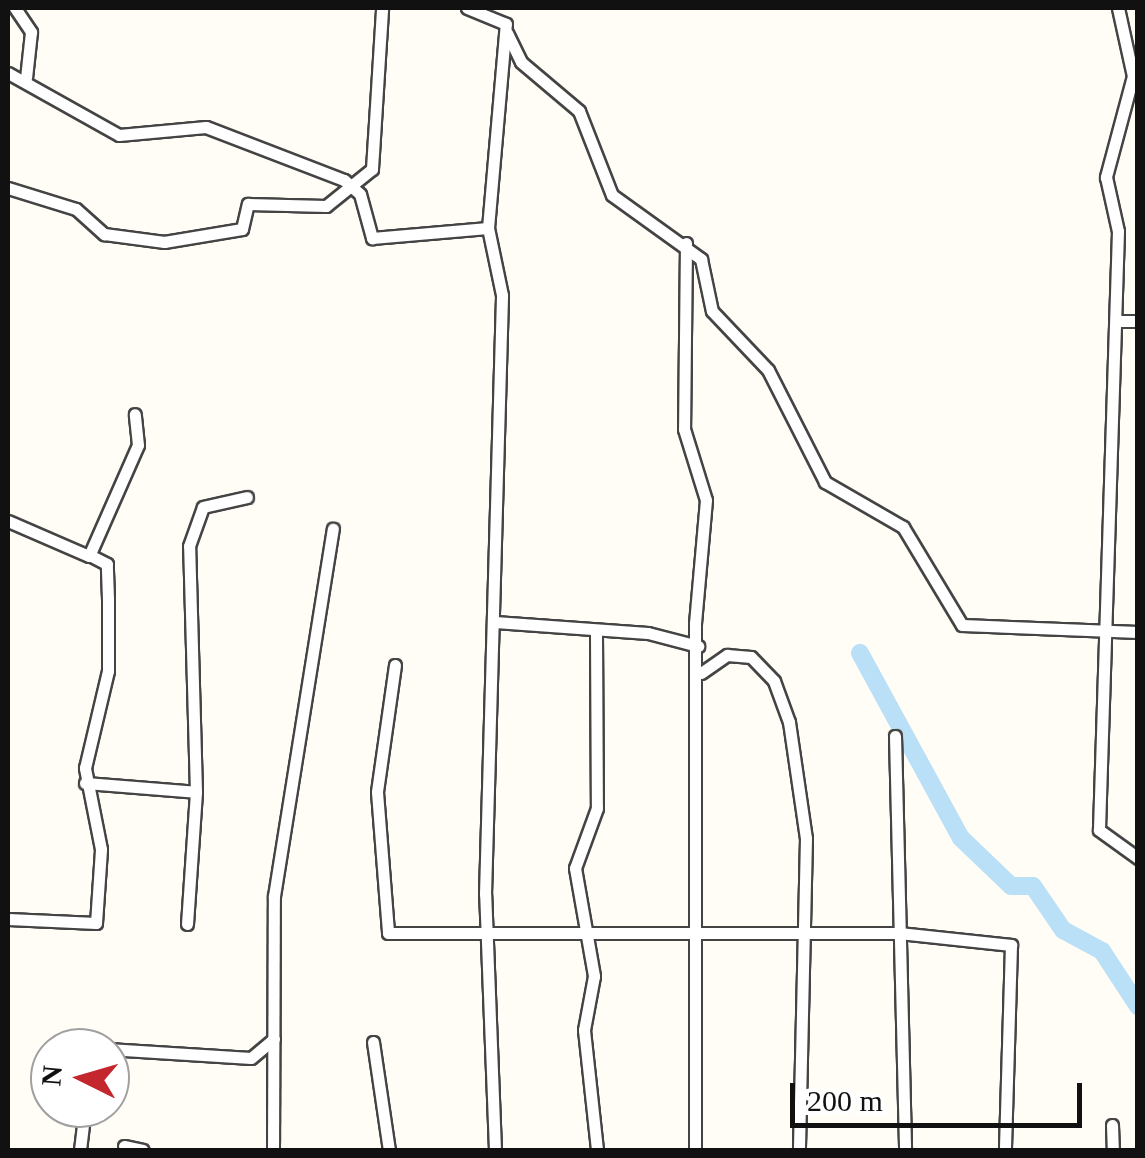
<!DOCTYPE html>
<html>
<head>
<meta charset="utf-8">
<style>
  body { margin:0 }
  #map { position:relative; width:1145px; height:1158px; overflow:hidden; background:#fffdf5; font-family:Georgia,serif }
  div>[style] { position:absolute }
  .river>* { height:18px; margin:-9px; padding:0 9px; transform-origin:9px; border-radius:9px; background:#b9e0f7 }
  .roads { filter:drop-shadow(2px 0 #444) drop-shadow(-2px 0 #444) drop-shadow(0 2px #444) drop-shadow(0 -2px #444) }
  .minor>* { height:11px; margin:-5.5px; padding:0 5.5px; transform-origin:5.5px; border-radius:5.5px; background:#fff }
  span { translate:-50% -50%; white-space:nowrap; text-align:center; line-height:1.15; -webkit-text-stroke:10px #fff; paint-order:stroke }
  .frame { position:absolute; inset:0; border:10px solid #111; pointer-events:none }
  .north { position:absolute; left:30px; top:1028px; width:100px; height:100px; box-sizing:border-box; background:#fff; border:2px solid #a0a0a0; border-radius:50%; rotate:275deg; font-size:28px; font-weight:700; line-height:40px; text-align:center; color:#111 }
  .north::after { content:''; display:block; margin:auto; width:35px; height:45px; background:#c4262e; clip-path:polygon(50% 0,100% 100%,50% 72%,0 100%) }
  .scale { position:absolute; left:790px; top:1083px; width:292px; height:45px; box-sizing:border-box; border:5px solid #111; border-top:0; padding-left:12px; font-size:30px; line-height:35px; white-space:nowrap; color:#111; -webkit-text-stroke:8px #fff; paint-order:stroke }
</style>
</head>
<body>
<div id="map">
  <div class="river">
    <i style="left:860px;top:653px;width:211px;rotate:61.4deg"></i>
    <i style="left:961px;top:838px;width:69px;rotate:43.8deg"></i>
    <i style="left:1011px;top:886px;width:22px"></i>
    <i style="left:1033px;top:886px;width:53px;rotate:55.7deg"></i>
    <i style="left:1063px;top:930px;width:44px;rotate:28.3deg"></i>
    <i style="left:1102px;top:951px;width:66px;rotate:56.8deg"></i>
  </div>
  <div class="roads">
    <div class="minor">
      <i style="left:15px;top:8px;width:29px;rotate:56deg"></i>
      <i style="left:31px;top:32px;width:46px;rotate:96.2deg"></i>
      <i style="left:467px;top:8px;width:42px;rotate:22.3deg"></i>
      <i style="left:1118px;top:8px;width:70px;rotate:77.6deg"></i>
      <i style="left:507px;top:33px;width:32px;rotate:64deg"></i>
      <i style="left:521px;top:62px;width:76px;rotate:40.2deg"></i>
      <i style="left:579px;top:111px;width:90px;rotate:68.6deg"></i>
      <i style="left:612px;top:195px;width:110px;rotate:35.7deg"></i>
      <i style="left:701px;top:259px;width:53px;rotate:78.1deg"></i>
      <i style="left:712px;top:311px;width:81px;rotate:46.5deg"></i>
      <i style="left:768px;top:370px;width:126px;rotate:63deg"></i>
      <i style="left:825px;top:482px;width:90px;rotate:30deg"></i>
      <i style="left:903px;top:527px;width:114px;rotate:59deg"></i>
      <i style="left:962px;top:625px;width:176px;rotate:2.3deg"></i>
      <i style="left:8px;top:73px;width:127px;rotate:29.2deg"></i>
      <i style="left:119px;top:135px;width:87px;rotate:-5.3deg"></i>
      <i style="left:206px;top:127px;width:148px;rotate:21deg"></i>
      <i style="left:344px;top:180px;width:21px;rotate:41deg"></i>
      <i style="left:360px;top:194px;width:46px;rotate:74.7deg"></i>
      <i style="left:372px;top:238px;width:116px;rotate:-4.9deg"></i>
      <i style="left:1133px;top:76px;width:105px;rotate:105deg"></i>
      <i style="left:1106px;top:177px;width:55px;rotate:77.5deg"></i>
      <i style="left:1118px;top:231px;width:599px;rotate:91.82deg"></i>
      <i style="left:1099px;top:830px;width:48px;rotate:35.7deg"></i>
      <i style="left:8px;top:188px;width:71px;rotate:17.2deg"></i>
      <i style="left:76px;top:209px;width:38px;rotate:42deg"></i>
      <i style="left:104px;top:234px;width:61px;rotate:7.6deg"></i>
      <i style="left:164px;top:242px;width:79px;rotate:-9.5deg"></i>
      <i style="left:242px;top:229px;width:26px;rotate:-77deg"></i>
      <i style="left:248px;top:204px;width:78px;rotate:1.5deg"></i>
      <i style="left:326px;top:206px;width:59px;rotate:-38.8deg"></i>
      <i style="left:372px;top:169px;width:161px;rotate:-86.4deg"></i>
      <i style="left:686px;top:243px;width:186px;rotate:90.6deg"></i>
      <i style="left:684px;top:429px;width:74px;rotate:72.8deg"></i>
      <i style="left:706px;top:500px;width:124px;rotate:95.1deg"></i>
      <i style="left:695px;top:624px;width:526px;rotate:90deg"></i>
      <i style="left:1116px;top:321px;width:22px"></i>
      <i style="left:8px;top:521px;width:88px;rotate:23.4deg"></i>
      <i style="left:89px;top:556px;width:121px;rotate:-66.2deg"></i>
      <i style="left:138px;top:445px;width:31px;rotate:-96deg"></i>
      <i style="left:495px;top:622px;width:153px;rotate:4.1deg"></i>
      <i style="left:648px;top:633px;width:52px;rotate:14.6deg"></i>
      <i style="left:596px;top:634px;width:174px;rotate:89.7deg"></i>
      <i style="left:597px;top:808px;width:64px;rotate:110.1deg"></i>
      <i style="left:575px;top:868px;width:110px;rotate:80deg"></i>
      <i style="left:594px;top:976px;width:55px;rotate:100.5deg"></i>
      <i style="left:584px;top:1030px;width:121px;rotate:83.8deg"></i>
      <i style="left:395px;top:665px;width:128px;rotate:98.1deg"></i>
      <i style="left:377px;top:792px;width:141px;rotate:85.5deg"></i>
      <i style="left:388px;top:933px;width:511px"></i>
      <i style="left:899px;top:933px;width:113px;rotate:6.1deg"></i>
      <i style="left:1011px;top:945px;width:205px;rotate:91.7deg"></i>
      <i style="left:701px;top:673px;width:32px;rotate:-35deg"></i>
      <i style="left:727px;top:655px;width:24px;rotate:5deg"></i>
      <i style="left:751px;top:657px;width:33px;rotate:46deg"></i>
      <i style="left:774px;top:681px;width:44px;rotate:69.9deg"></i>
      <i style="left:789px;top:722px;width:117px;rotate:81.7deg"></i>
      <i style="left:806px;top:838px;width:312px;rotate:91.3deg"></i>
      <i style="left:895px;top:736px;width:414px;rotate:88.6deg"></i>
      <i style="left:85px;top:783px;width:111px;rotate:4.6deg"></i>
      <i style="left:8px;top:919px;width:88px;rotate:2.6deg"></i>
      <i style="left:96px;top:923px;width:74px;rotate:-86.1deg"></i>
      <i style="left:101px;top:849px;width:83px;rotate:-101.2deg"></i>
      <i style="left:85px;top:768px;width:100px;rotate:-76.7deg"></i>
      <i style="left:108px;top:671px;width:72px;rotate:-90deg"></i>
      <i style="left:108px;top:599px;width:35px;rotate:-92deg"></i>
      <i style="left:107px;top:564px;width:20px;rotate:-153deg"></i>
      <i style="left:187px;top:924px;width:132px;rotate:-86.1deg"></i>
      <i style="left:196px;top:792px;width:246px;rotate:-91.6deg"></i>
      <i style="left:189px;top:546px;width:41px;rotate:-70.3deg"></i>
      <i style="left:203px;top:507px;width:45px;rotate:-12.8deg"></i>
      <i style="left:373px;top:1042px;width:109px;rotate:81.6deg"></i>
      <i style="left:92px;top:1048px;width:159px;rotate:3.6deg"></i>
      <i style="left:251px;top:1058px;width:30px;rotate:-40deg"></i>
      <i style="left:1112px;top:1125px;width:25px;rotate:88deg"></i>
      <i style="left:124px;top:1146px;width:19px;rotate:12deg"></i>
      <i style="left:80px;top:1150px;width:42px;rotate:-83.2deg"></i>
      <i style="left:273px;top:1150px;width:254px;rotate:-89.8deg"></i>
      <i style="left:274px;top:896px;width:372px;rotate:-80.9deg"></i>
      <i style="left:495px;top:1150px;width:256px;rotate:-92.2deg"></i>
      <i style="left:485px;top:894px;width:599px;rotate:-88.37deg"></i>
      <i style="left:502px;top:295px;width:68px;rotate:-101.8deg"></i>
      <i style="left:488px;top:228px;width:205px;rotate:-85deg"></i>
    </div>
  </div>
  <div class="frame"></div>
  <div class="north">N</div>
  <div class="scale">200 m</div>
</div>
</body>
</html>
